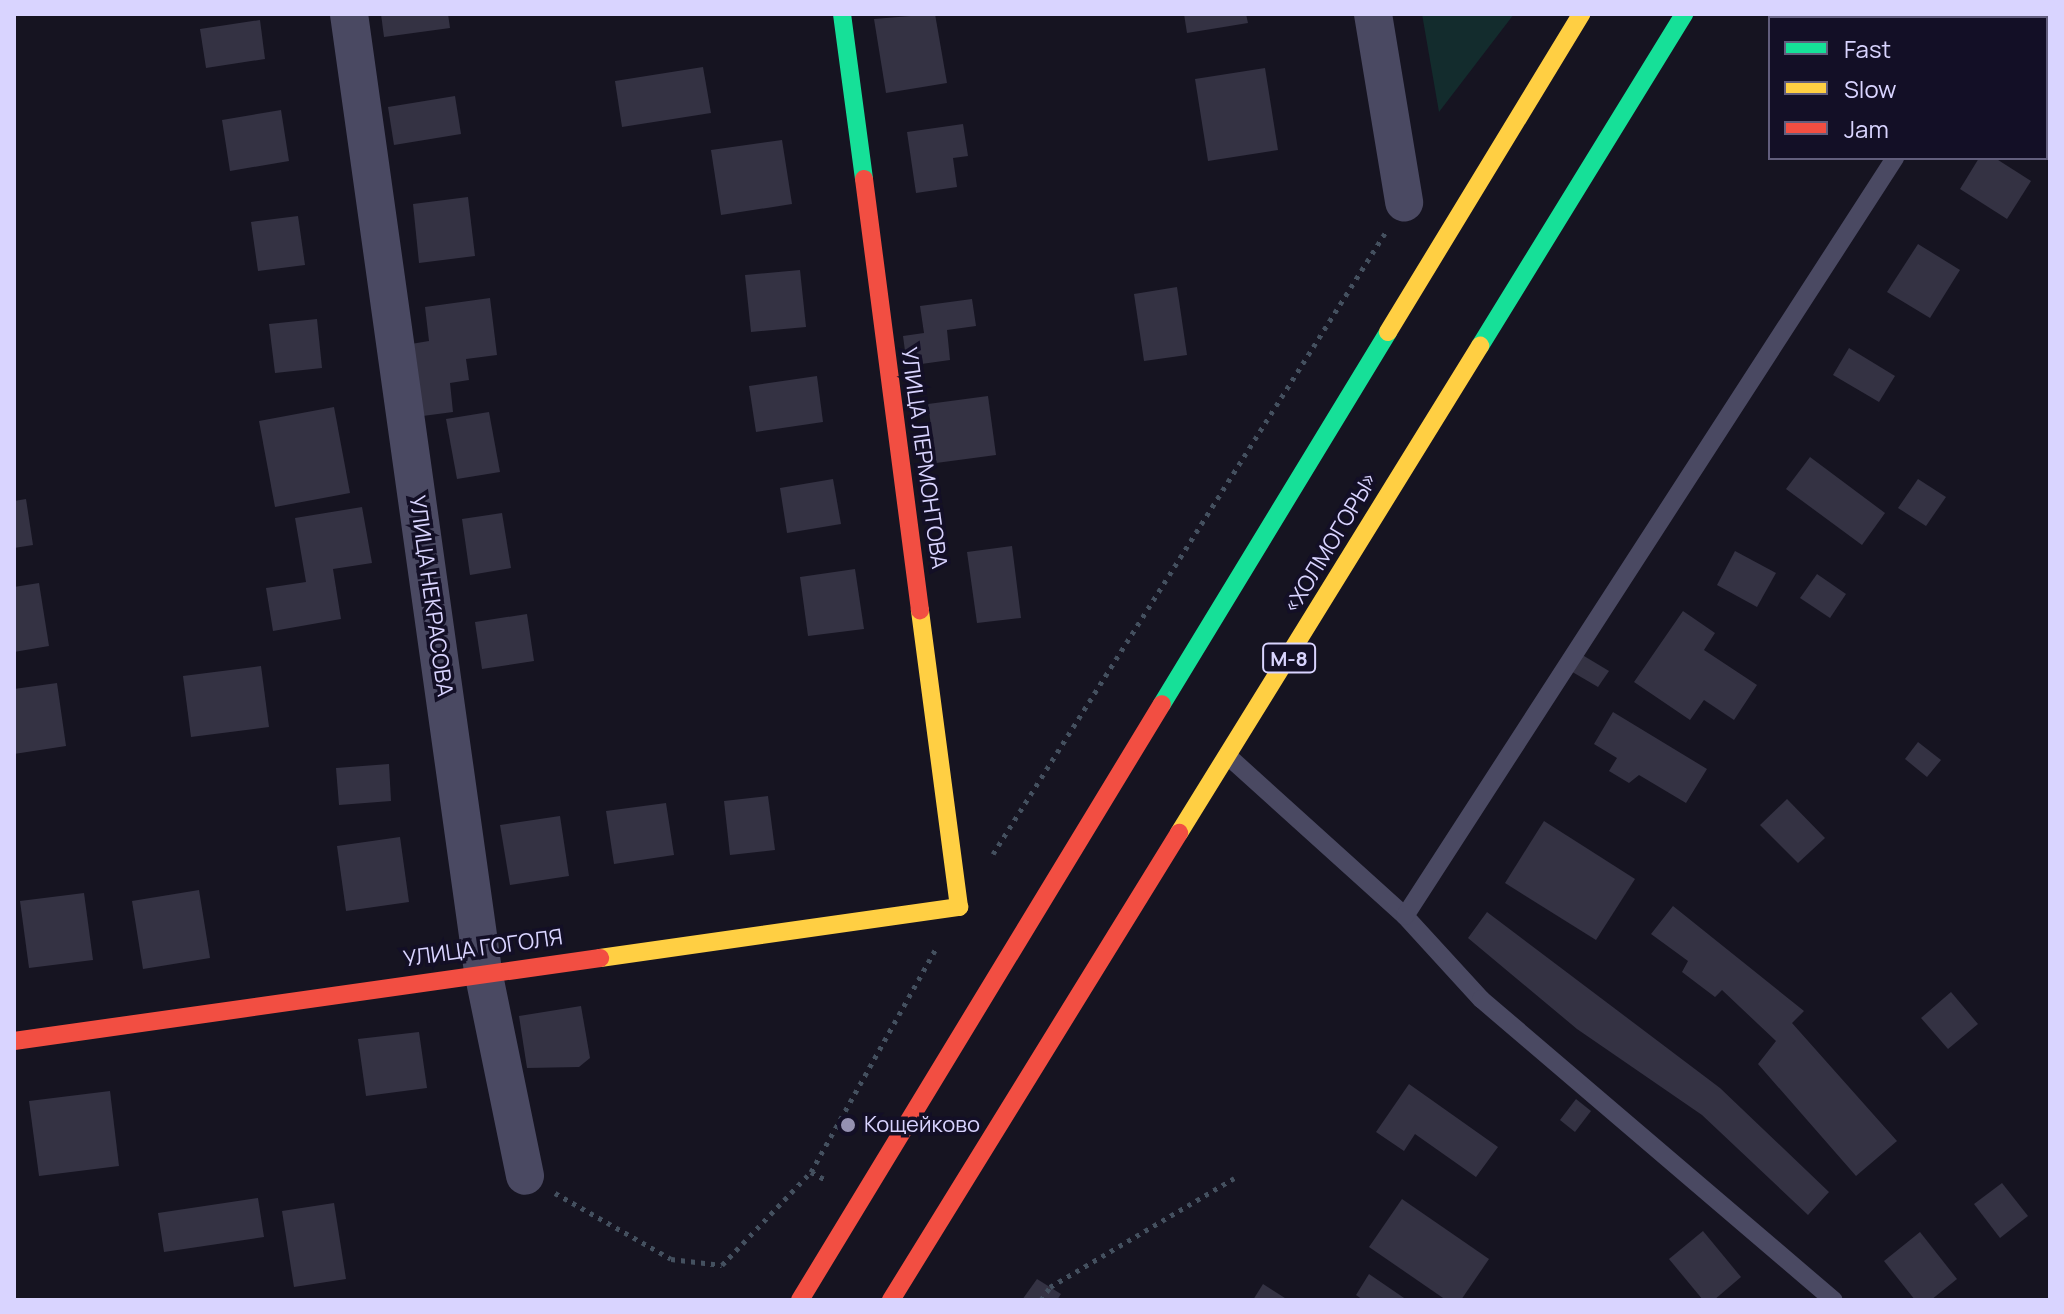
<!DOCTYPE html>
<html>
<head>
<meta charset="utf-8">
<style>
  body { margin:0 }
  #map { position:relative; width:2064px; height:1314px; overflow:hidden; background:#161421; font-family:Manrope,sans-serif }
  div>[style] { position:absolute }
  .green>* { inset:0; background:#132c2d }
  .building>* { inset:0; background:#343243 }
  .path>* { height:5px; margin-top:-2.5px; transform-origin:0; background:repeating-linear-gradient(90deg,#44505f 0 4px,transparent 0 10px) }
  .lane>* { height:18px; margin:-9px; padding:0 9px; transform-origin:9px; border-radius:9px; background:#4a4962 }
  .street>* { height:38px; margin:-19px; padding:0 19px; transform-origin:19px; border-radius:19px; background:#4a4962 }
  .fast>* { height:18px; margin:-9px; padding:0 9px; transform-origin:9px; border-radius:9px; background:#16e098 }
  .slow>* { height:18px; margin:-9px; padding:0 9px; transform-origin:9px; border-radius:9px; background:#ffcf43 }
  .jam>* { height:18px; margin:-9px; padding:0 9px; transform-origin:9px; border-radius:9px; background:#f24e42 }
  .dots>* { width:22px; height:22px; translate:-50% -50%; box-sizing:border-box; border:4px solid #130f26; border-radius:50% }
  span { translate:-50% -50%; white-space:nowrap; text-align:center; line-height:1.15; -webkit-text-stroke:7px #130f26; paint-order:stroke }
  .shield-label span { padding:2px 6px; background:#130f26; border:2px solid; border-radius:6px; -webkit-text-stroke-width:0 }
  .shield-label { font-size:20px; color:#d9d4ff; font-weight:700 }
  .street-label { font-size:22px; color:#d9d4ff }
  .poi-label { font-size:22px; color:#d9d4ff }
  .left { translate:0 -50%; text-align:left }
  .frame { position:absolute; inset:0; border:16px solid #d9d4ff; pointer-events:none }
  .legend { position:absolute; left:1768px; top:16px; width:280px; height:144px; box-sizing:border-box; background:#130f26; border:2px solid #625e7d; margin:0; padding:10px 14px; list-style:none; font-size:24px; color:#d9d4ff }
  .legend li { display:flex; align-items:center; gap:16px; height:40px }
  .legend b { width:40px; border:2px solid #625e7d }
</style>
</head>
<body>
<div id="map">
  <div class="green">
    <i style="clip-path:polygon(1422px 14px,1514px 14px,1439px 112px)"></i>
  </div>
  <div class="building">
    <i style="clip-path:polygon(381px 14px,448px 14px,450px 28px,384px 37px)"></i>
    <i style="clip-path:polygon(935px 14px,947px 83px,886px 93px,874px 19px)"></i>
    <i style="clip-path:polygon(1184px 14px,1246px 14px,1248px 23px,1187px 33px)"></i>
    <i style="clip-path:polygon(260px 20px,265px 59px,206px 68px,200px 29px)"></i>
    <i style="clip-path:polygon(703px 67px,711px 113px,622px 127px,615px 81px)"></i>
    <i style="clip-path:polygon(1265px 68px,1278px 150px,1208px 161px,1195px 79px)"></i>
    <i style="clip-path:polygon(455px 96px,461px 134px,394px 145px,388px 107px)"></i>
    <i style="clip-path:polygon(281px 110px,289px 161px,230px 171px,222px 120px)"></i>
    <i style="clip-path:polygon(963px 124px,968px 156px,953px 158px,957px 187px,916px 193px,907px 132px)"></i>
    <i style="clip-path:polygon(782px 140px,792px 204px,721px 215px,711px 150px)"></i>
    <i style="clip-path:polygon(1979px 158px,1995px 158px,2031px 181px,2007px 219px,1960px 189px)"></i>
    <i style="clip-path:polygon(468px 197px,475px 256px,419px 263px,413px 204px)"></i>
    <i style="clip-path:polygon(298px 216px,305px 265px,258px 271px,251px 222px)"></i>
    <i style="clip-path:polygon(1918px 244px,1960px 270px,1930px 318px,1887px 292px)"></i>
    <i style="clip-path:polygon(800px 270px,806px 327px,751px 332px,745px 275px)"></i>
    <i style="clip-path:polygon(1177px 287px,1187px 355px,1144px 361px,1134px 294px)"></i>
    <i style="clip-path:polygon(490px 298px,497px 355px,466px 359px,469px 380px,450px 383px,453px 412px,415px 417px,405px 345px,429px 341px,425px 307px)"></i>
    <i style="clip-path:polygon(972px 299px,976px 326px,947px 330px,950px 360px,907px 366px,903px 336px,924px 333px,920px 306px)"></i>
    <i style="clip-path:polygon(317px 319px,322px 368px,275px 373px,269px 324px)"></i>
    <i style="clip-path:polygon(1849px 348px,1895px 376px,1879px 402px,1833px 375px)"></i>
    <i style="clip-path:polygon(817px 376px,823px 422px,756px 432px,749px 386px)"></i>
    <i style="clip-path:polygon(988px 396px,996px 455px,936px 463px,928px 404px)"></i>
    <i style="clip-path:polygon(334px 407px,350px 493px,275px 507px,259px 421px)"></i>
    <i style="clip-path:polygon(489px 412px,500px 472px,457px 479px,446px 419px)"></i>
    <i style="clip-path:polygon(1810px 457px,1885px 513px,1862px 545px,1786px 489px)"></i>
    <i style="clip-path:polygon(833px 479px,841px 524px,787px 533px,780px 488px)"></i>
    <i style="clip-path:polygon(1918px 479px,1946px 497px,1926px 526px,1898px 508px)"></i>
    <i style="clip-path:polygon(26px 499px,33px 545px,14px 548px,14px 501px)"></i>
    <i style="clip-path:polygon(362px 507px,372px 563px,333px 569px,341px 619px,273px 631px,266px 588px,306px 582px,295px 518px)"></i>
    <i style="clip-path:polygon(502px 513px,511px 568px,470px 575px,462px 519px)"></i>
    <i style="clip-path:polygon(1012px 546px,1021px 618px,977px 623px,967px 552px)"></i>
    <i style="clip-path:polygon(1735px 551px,1776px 573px,1757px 607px,1717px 585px)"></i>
    <i style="clip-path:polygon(855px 569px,864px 629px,808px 636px,800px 577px)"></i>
    <i style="clip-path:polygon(1817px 574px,1846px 594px,1830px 618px,1800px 598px)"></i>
    <i style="clip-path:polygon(39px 583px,49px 646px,14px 652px,14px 587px)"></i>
    <i style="clip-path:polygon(1683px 611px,1715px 633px,1704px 650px,1757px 685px,1734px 720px,1704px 700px,1690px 720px,1634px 682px)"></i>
    <i style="clip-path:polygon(527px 614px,534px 661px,482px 669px,475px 622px)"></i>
    <i style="clip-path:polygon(1579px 653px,1609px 671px,1598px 687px,1569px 670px)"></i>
    <i style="clip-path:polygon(261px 666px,269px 727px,191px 737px,183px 676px)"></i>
    <i style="clip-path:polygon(57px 683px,66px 746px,14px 754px,14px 689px)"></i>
    <i style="clip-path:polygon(1613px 712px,1707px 769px,1686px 803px,1639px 775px,1629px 783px,1609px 771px,1617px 758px,1594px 744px)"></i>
    <i style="clip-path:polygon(1918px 742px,1941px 760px,1927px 777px,1905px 759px)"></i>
    <i style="clip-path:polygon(389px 764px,391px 801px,339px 805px,336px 768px)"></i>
    <i style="clip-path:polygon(768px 796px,775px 850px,730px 855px,724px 801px)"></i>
    <i style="clip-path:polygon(1787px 799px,1825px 838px,1798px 863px,1760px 825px)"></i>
    <i style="clip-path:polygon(666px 803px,674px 855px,614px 864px,606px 811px)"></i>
    <i style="clip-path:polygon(560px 816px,569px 876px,510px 885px,500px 825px)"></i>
    <i style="clip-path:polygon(1544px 821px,1635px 879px,1596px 940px,1505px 883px)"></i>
    <i style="clip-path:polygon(400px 837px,409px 902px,346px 911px,337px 846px)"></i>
    <i style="clip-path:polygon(199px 890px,210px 958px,143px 969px,132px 901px)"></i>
    <i style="clip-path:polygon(84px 893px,93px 960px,29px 968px,20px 901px)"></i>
    <i style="clip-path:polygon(1673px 906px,1804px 1011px,1792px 1023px,1897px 1141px,1856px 1176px,1758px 1064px,1776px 1041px,1722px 990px,1715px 997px,1682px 972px,1688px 961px,1651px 934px)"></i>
    <i style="clip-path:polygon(1487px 912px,1720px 1088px,1829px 1192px,1808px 1215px,1702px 1115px,1577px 1029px,1468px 938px)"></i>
    <i style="clip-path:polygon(1951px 992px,1978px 1024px,1948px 1049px,1921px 1018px)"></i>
    <i style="clip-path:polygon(581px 1006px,590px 1058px,579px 1067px,527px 1068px,519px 1016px)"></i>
    <i style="clip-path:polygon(419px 1032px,427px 1088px,366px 1096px,358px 1039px)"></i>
    <i style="clip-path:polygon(1409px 1084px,1498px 1147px,1476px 1177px,1415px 1134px,1404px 1151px,1376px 1132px)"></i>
    <i style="clip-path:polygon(110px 1091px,119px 1166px,39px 1176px,29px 1101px)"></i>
    <i style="clip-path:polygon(1576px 1099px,1591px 1111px,1575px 1132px,1560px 1120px)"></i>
    <i style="clip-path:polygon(2002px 1183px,2028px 1216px,2000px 1238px,1974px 1204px)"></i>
    <i style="clip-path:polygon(258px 1198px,264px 1237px,164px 1252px,158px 1213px)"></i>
    <i style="clip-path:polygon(1402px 1199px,1489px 1259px,1461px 1300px,1446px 1300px,1369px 1247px)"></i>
    <i style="clip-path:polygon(334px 1203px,346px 1279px,294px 1287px,282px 1211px)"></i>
    <i style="clip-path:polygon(1703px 1231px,1741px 1277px,1714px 1300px,1703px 1300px,1669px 1259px)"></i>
    <i style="clip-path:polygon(1920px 1232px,1957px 1279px,1931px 1300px,1915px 1300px,1884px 1261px)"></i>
    <i style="clip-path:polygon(1369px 1274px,1407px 1300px,1363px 1300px,1356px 1295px)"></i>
    <i style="clip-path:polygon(1037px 1279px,1061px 1294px,1057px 1300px,1022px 1300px)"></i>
    <i style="clip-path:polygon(1263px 1284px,1288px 1300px,1253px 1300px)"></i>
  </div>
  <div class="path">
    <i style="left:1990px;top:18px;width:6px;rotate:-39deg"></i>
    <i style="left:993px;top:854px;width:738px;rotate:-57.73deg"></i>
    <i style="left:811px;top:1172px;width:15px;rotate:28deg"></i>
    <i style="left:555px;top:1193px;width:133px;rotate:29.6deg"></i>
    <i style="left:671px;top:1259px;width:51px;rotate:6.7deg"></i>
    <i style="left:722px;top:1265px;width:129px;rotate:-46.3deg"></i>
    <i style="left:811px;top:1172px;width:257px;rotate:-60.8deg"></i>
    <i style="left:1041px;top:1300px;width:16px;rotate:-55deg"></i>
    <i style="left:1050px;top:1287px;width:214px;rotate:-30.6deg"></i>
  </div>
  <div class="lane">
    <i style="left:2046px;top:99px;width:6px;rotate:45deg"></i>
    <i style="left:1229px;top:757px;width:237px;rotate:42.1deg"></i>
    <i style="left:1405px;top:916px;width:113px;rotate:47.5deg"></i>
    <i style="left:1481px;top:999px;width:464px;rotate:40.5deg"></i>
    <i style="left:1405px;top:916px;width:903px;rotate:-57.12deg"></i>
  </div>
  <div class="street">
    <i style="left:349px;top:14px;width:966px;rotate:82.03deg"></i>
    <i style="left:483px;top:971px;width:209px;rotate:78.4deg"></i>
    <i style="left:1373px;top:14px;width:191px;rotate:80.6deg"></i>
  </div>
  <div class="fast">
    <i style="left:842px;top:14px;width:166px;rotate:82.4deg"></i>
    <i style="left:1480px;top:346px;width:390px;rotate:-58.4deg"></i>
    <i style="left:1162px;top:704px;width:435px;rotate:-58.7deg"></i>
  </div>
  <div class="slow">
    <i style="left:1388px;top:332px;width:372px;rotate:-58.7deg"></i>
    <i style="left:1179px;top:833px;width:573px;rotate:-58.28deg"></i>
    <i style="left:600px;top:958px;width:363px;rotate:-8.1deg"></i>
    <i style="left:959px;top:907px;width:300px;rotate:-97.5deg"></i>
  </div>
  <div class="jam">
    <i style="left:864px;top:179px;width:435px;rotate:82.6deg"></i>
    <i style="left:14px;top:1041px;width:592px;rotate:-8.06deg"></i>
    <i style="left:800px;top:1300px;width:697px;rotate:-58.73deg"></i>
    <i style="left:891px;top:1300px;width:549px;rotate:-58.34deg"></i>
  </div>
  <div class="dots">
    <i style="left:848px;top:1125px;background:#9591b1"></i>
  </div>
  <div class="shield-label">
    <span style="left:1289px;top:658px">М-8</span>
  </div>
  <div class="street-label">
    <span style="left:924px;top:458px;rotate:82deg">УЛИЦА ЛЕРМОНТОВА</span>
    <span style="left:1331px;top:543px;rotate:-59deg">«ХОЛМОГОРЫ»</span>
    <span style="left:431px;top:596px;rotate:82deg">УЛИЦА НЕКРАСОВА</span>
    <span style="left:483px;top:948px;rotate:-8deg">УЛИЦА ГОГОЛЯ</span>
  </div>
  <div class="poi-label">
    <span class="left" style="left:864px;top:1125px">Кощейково</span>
  </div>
  <div class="frame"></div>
  <ul class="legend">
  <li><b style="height:10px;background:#16e098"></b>Fast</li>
  <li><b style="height:10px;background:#ffcf43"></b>Slow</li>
  <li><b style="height:10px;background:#f24e42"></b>Jam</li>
  </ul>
</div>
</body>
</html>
